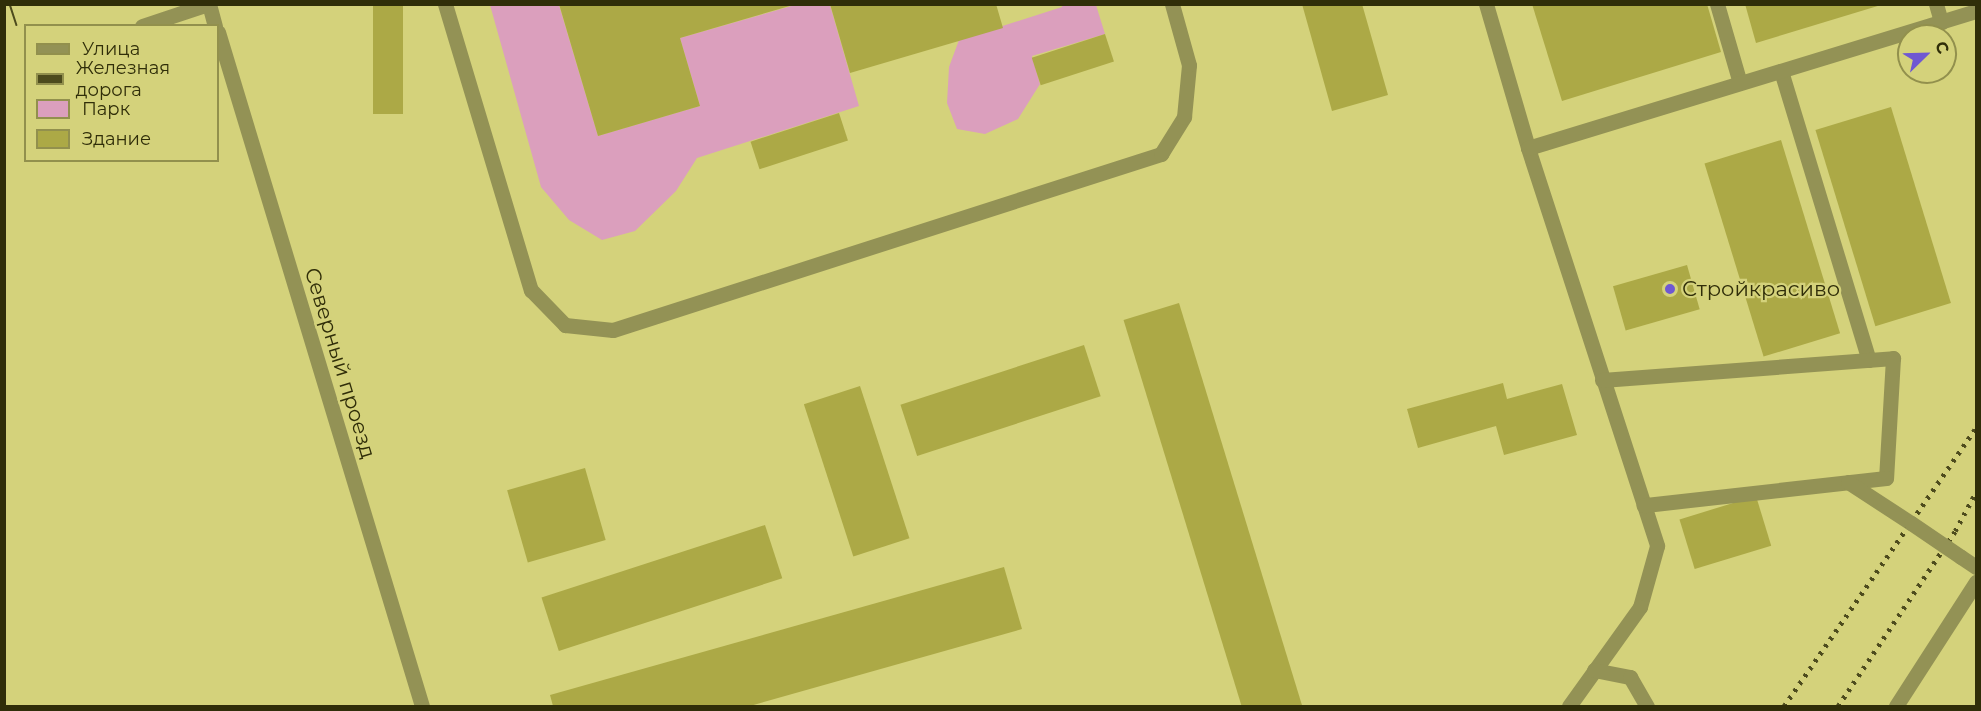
<!DOCTYPE html>
<html>
<head>
<meta charset="utf-8">
<style>
  body { margin:0 }
  #map { position:relative; width:1981px; height:711px; overflow:hidden; background:#d4d27b; font-family:Montserrat,sans-serif }
  div>[style] { position:absolute }
  [style*='--x'] { left:calc(var(--x)*1px); top:calc(var(--y)*1px); width:calc(var(--w)*1px); rotate:calc(var(--a)*1deg) }
  .green>* { inset:0; background:#db9fbd }
  .building>* { inset:0; background:#aca946; transform-origin:0 0 }
  .service>* { height:15px; margin:-7.5px; padding:0 7.5px; transform-origin:7.5px; border-radius:7.5px; background:#939255 }
  .minor>* { height:15px; margin:-7.5px; padding:0 7.5px; transform-origin:7.5px; border-radius:7.5px; background:#939255 }
  .tram>* { height:1.5px; margin:-0.75px; padding:0 0.75px; transform-origin:0.75px; border-radius:0.75px; background:#4d4b1d }
  .rail>* { height:4.5px; margin-top:-2.25px; transform-origin:0; background:repeating-linear-gradient(90deg,#4d4b1d 0 3px,transparent 0 9px) }
  .service-bridge>* { height:15px; margin:-7.5px; padding:0 7.5px; transform-origin:7.5px; border-radius:7.5px; background:#939255 }
  .dots>* { width:16px; height:16px; translate:-50% -50%; box-sizing:border-box; border:3px solid #d4d27b; border-radius:50% }
  span { translate:-50% -50%; white-space:nowrap; text-align:center; line-height:1.15; -webkit-text-stroke:4.5px #d4d27b; paint-order:stroke }
  .poi-label { font-size:21px; color:#302e09 }
  .left { translate:0 -50%; text-align:left }
  .street-label { font-size:21px; color:#302e09 }
  .frame { position:absolute; inset:0; border:6px solid #302e09; pointer-events:none }
  .legend { position:absolute; left:24px; top:24px; width:195px; height:138px; box-sizing:border-box; background:#d4d27b; border:2px solid #92904d; margin:0; padding:8px 10px; list-style:none; font-size:18px; color:#302e09 }
  .legend li { display:flex; align-items:center; gap:12px; height:30px }
  .legend b { width:30px; border:2px solid #92904d }
  .north { position:absolute; left:1897px; top:24px; width:60px; height:60px; box-sizing:border-box; background:#d4d27b; border:2px solid #92904d; border-radius:50%; rotate:67deg; font-size:16px; font-weight:700; line-height:24px; text-align:center; color:#302e09 }
  .north::after { content:''; display:block; margin:auto; width:21px; height:27px; background:#6f58d2; clip-path:polygon(50% 0,100% 100%,50% 72%,0 100%) }
</style>
</head>
<body>
<div id="map">
  <div class="green">
    <div style="clip-path:polygon(490px 5px,559px 5px,598px 136px,700px 106px,680px 38px,795px 5px,830px 5px,859px 106px,697px 158px,676px 191px,635px 231px,602px 240px,569px 220px,541px 187px)"></div>
    <div style="clip-path:polygon(1062px 5px,1096px 5px,1105px 34px,1032px 56px,1040px 84px,1018px 119px,985px 134px,957px 129px,947px 103px,949px 67px,959px 40px,1062px 7px)"></div>
  </div>
  <div class="building">
    <div style="left:373px;top:4px;width:30px;height:110px"></div>
    <div style="clip-path:polygon(559px 4px,793px 4px,793px 5px,680px 38px,700px 106px,598px 136px)"></div>
    <div style="clip-path:polygon(830px 4px,996px 4px,1003px 28px,850px 73px)"></div>
    <div style="clip-path:polygon(1302px 4px,1362px 4px,1388px 95px,1332px 111px)"></div>
    <div style="clip-path:polygon(1532px 4px,1707px 4px,1721px 52px,1562px 101px)"></div>
    <div style="clip-path:polygon(1745px 4px,1881px 4px,1881px 5px,1756px 43px)"></div>
    <div style="left:1105px;top:34px;width:29px;height:77px;rotate:72deg"></div>
    <div style="left:1891px;top:107px;width:205px;height:79px;rotate:73deg"></div>
    <div style="left:839px;top:113px;width:29px;height:93px;rotate:72deg"></div>
    <div style="left:1781px;top:140px;width:202px;height:80px;rotate:73deg"></div>
    <div style="left:1687px;top:265px;width:46px;height:77px;rotate:74deg"></div>
    <div style="left:1179px;top:303px;width:421px;height:58px;rotate:73deg"></div>
    <div style="left:1084px;top:345px;width:54px;height:193px;rotate:72deg"></div>
    <div style="clip-path:polygon(1503px 383px,1507px 399px,1562px 384px,1577px 435px,1504px 455px,1496px 426px,1418px 448px,1407px 409px)"></div>
    <div style="left:860px;top:386px;width:160px;height:59px;rotate:72deg"></div>
    <div style="left:585px;top:468px;width:75px;height:81px;rotate:74deg"></div>
    <div style="left:1756px;top:496px;width:52px;height:80px;rotate:73deg"></div>
    <div style="left:765px;top:525px;width:56px;height:235px;rotate:72deg"></div>
    <div style="clip-path:polygon(1004px 567px,1022px 629px,750px 706px,553px 706px,550px 695px)"></div>
  </div>
  <div class="service">
    <div style="--x:445;--y:4;--w:299;--a:73.3"></div>
    <div style="--x:531;--y:290;--w:49;--a:45.8"></div>
    <div style="--x:565;--y:325;--w:48;--a:5.9"></div>
    <div style="--x:613;--y:330;--w:576;--a:-17.81"></div>
    <div style="--x:1161;--y:154;--w:44;--a:-58.1"></div>
    <div style="--x:1184;--y:117;--w:52;--a:-84.5"></div>
    <div style="--x:1189;--y:65;--w:63;--a:-105.6"></div>
    <div style="--x:1486;--y:4;--w:150;--a:73.7"></div>
    <div style="--x:1528;--y:148;--w:418;--a:72"></div>
    <div style="--x:1657;--y:546;--w:63;--a:105.6"></div>
    <div style="--x:1640;--y:607;--w:122;--a:125.6"></div>
    <div style="--x:1717;--y:4;--w:82;--a:73.8"></div>
    <div style="--x:1936;--y:4;--w:19;--a:74"></div>
    <div style="--x:142;--y:26;--w:70;--a:-18.4"></div>
    <div style="--x:1781;--y:71;--w:302;--a:73.1"></div>
    <div style="--x:1528;--y:148;--w:468;--a:-17"></div>
    <div style="--x:1602;--y:380;--w:292;--a:-4.3"></div>
    <div style="--x:1893;--y:358;--w:120;--a:93.3"></div>
    <div style="--x:1886;--y:478;--w:244;--a:173.6"></div>
    <div style="--x:1848;--y:482;--w:75;--a:33.1"></div>
    <div style="--x:1961;--y:557;--w:18;--a:34"></div>
    <div style="--x:1594;--y:670;--w:37;--a:11"></div>
    <div style="--x:1630;--y:677;--w:34;--a:60"></div>
    <div style="--x:1896;--y:706;--w:148;--a:-57.2"></div>
  </div>
  <div class="minor">
    <div style="--x:209;--y:4;--w:23;--a:75"></div>
    <div style="--x:218;--y:32;--w:704;--a:73.16"></div>
  </div>
  <div class="tram">
    <div style="--x:10;--y:4;--w:22;--a:72"></div>
  </div>
  <div class="rail">
    <div style="--x:1784;--y:706;--w:338;--a:-55.4"></div>
    <div style="--x:1838;--y:706;--w:211;--a:-56.2"></div>
    <div style="--x:1955;--y:531;--w:44;--a:-61.7"></div>
  </div>
  <div class="service-bridge">
    <div style="--x:1911;--y:523;--w:60;--a:34.2"></div>
  </div>
  <div class="dots">
    <div style="left:1670px;top:289px;background:#6f58d2"></div>
  </div>
  <div class="poi-label">
    <span class="left" style="left:1682px;top:289px">Стройкрасиво</span>
  </div>
  <div class="street-label">
    <span style="left:340px;top:363px;rotate:73deg">Северный проезд</span>
  </div>
  <div class="frame"></div>
  <ul class="legend">
  <li><b style="height:8px;background:#939255"></b>Улица</li>
  <li><b style="height:8px;background:#4d4b1d"></b>Железная дорога</li>
  <li><b style="height:16px;background:#db9fbd"></b>Парк</li>
  <li><b style="height:16px;background:#aca946"></b>Здание</li>
  </ul>
  <div class="north">С</div>
</div>
</body>
</html>
